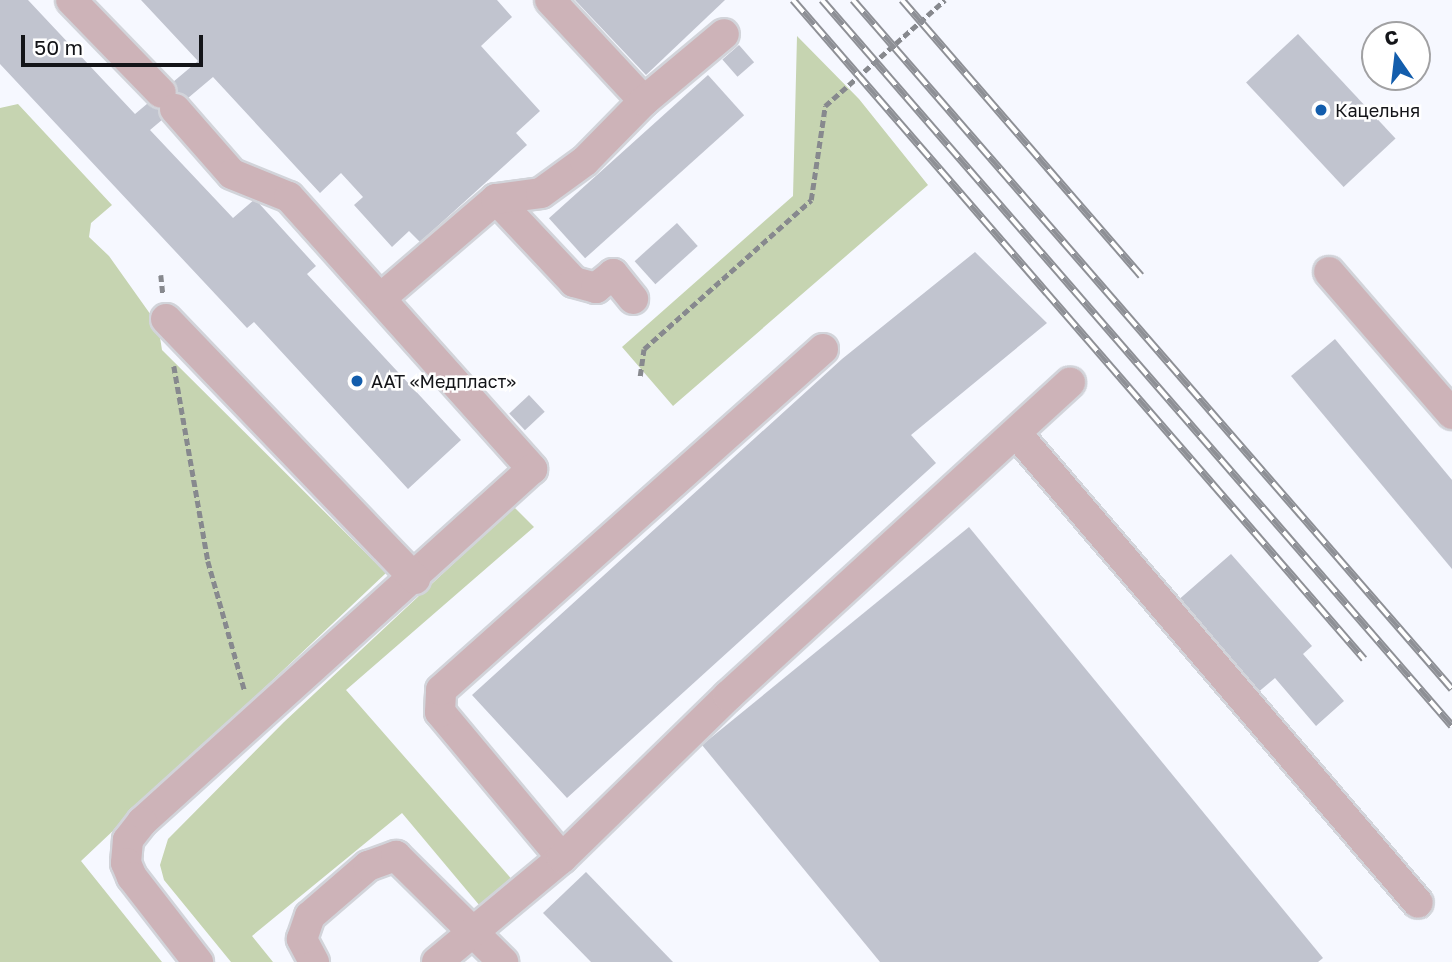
<!DOCTYPE html>
<html>
<head>
<meta charset="utf-8">
<style>
  body { margin:0 }
  #map { position:relative; width:1452px; height:962px; overflow:hidden; background:#f6f8ff; font-family:"Golos Text",sans-serif }
  div>[style] { position:absolute }
  [style*='--x'] { left:calc(var(--x)*1px); top:calc(var(--y)*1px); width:calc(var(--w)*1px); rotate:calc(var(--a)*1deg) }
  .green>* { inset:0; background:#c6d4b1 }
  .building>* { inset:0; background:#c1c4cf; transform-origin:0 0 }
  .path>* { height:4.5px; margin-top:-2.25px; transform-origin:0; background:repeating-linear-gradient(90deg,#87898e 0 7px,transparent 0 10.5px) }
  .roads { filter:drop-shadow(2px 0 #d2d4da) drop-shadow(-2px 0 #d2d4da) drop-shadow(0 2px #d2d4da) drop-shadow(0 -2px #d2d4da) }
  .minor>* { height:30px; margin:-15px; padding:0 15px; transform-origin:15px; border-radius:15px; background:#cdb3b8 }
  .rail>* { height:8px; margin-top:-4px; transform-origin:0; background:repeating-linear-gradient(90deg,#fff 0 16px,#8e9096 0 32px); box-sizing:border-box; border-block:2px solid #8e9096 }
  .dots>* { width:19px; height:19px; translate:-50% -50%; box-sizing:border-box; border:4px solid #fff; border-radius:50% }
  span { translate:-50% -50%; white-space:nowrap; text-align:center; line-height:1.15; -webkit-text-stroke:5px #fff; paint-order:stroke }
  .poi-label { font-size:18px; color:#141519 }
  .left { translate:0 -50%; text-align:left }
  .north { position:absolute; left:1361px; top:21px; width:70px; height:70px; box-sizing:border-box; background:#fff; border:2px solid #a1a1a3; border-radius:50%; rotate:346deg; font-size:19px; font-weight:700; line-height:28px; text-align:center; color:#141519 }
  .north::after { content:''; display:block; margin:auto; width:24px; height:32px; background:#135dac; clip-path:polygon(50% 0,100% 100%,50% 72%,0 100%) }
  .scale { position:absolute; left:21px; top:35px; width:182px; height:32px; box-sizing:border-box; border:4px solid #141519; border-top:0; padding-left:9px; font-size:21px; line-height:24px; white-space:nowrap; color:#141519; -webkit-text-stroke:5px #fff; paint-order:stroke }
</style>
</head>
<body>
<div id="map">
  <div class="green">
    <div style="clip-path:polygon(797px 36px,859px 99px,928px 185px,673px 406px,622px 347px,793px 196px)"></div>
    <div style="clip-path:polygon(18px 104px,112px 205px,91px 223px,89px 237px,109px 256px,158px 325px,162px 350px,386px 573px,81px 861px,162px 962px,0 962px,0 108px)"></div>
    <div style="clip-path:polygon(514px 507px,534px 527px,346px 690px,522px 891px,485px 912px,402px 813px,252px 936px,273px 962px,231px 962px,164px 880px,160px 865px,168px 839px,284px 722px)"></div>
  </div>
  <div class="building">
    <div style="clip-path:polygon(0 0,28px 0,135px 114px,198px 61px,141px 0,497px 0,512px 17px,481px 46px,540px 111px,516px 133px,527px 145px,420px 242px,409px 231px,392px 247px,354px 205px,363px 197px,341px 173px,320px 193px,213px 77px,150px 130px,233px 218px,255px 199px,316px 266px,307px 274px,461px 440px,408px 489px,254px 322px,247px 328px,0 64px)"></div>
    <div style="clip-path:polygon(575px 0,725px 0,646px 75px)"></div>
    <div style="left:1298px;top:34px;width:143px;height:71px;rotate:47deg"></div>
    <div style="left:739px;top:45px;width:23px;height:22px;rotate:49deg"></div>
    <div style="left:708px;top:75px;width:54px;height:214px;rotate:48deg"></div>
    <div style="left:677px;top:223px;width:31px;height:57px;rotate:48deg"></div>
    <div style="clip-path:polygon(975px 252px,1047px 323px,911px 435px,936px 463px,567px 798px,472px 695px,842px 359px)"></div>
    <div style="clip-path:polygon(1335px 339px,1452px 480px,1452px 569px,1291px 376px)"></div>
    <div style="left:529px;top:395px;width:23px;height:27px;rotate:47deg"></div>
    <div style="clip-path:polygon(969px 527px,1323px 958px,1318px 962px,880px 962px,702px 745px)"></div>
    <div style="clip-path:polygon(1231px 554px,1312px 646px,1303px 654px,1344px 701px,1316px 726px,1275px 678px,1256px 694px,1176px 602px)"></div>
    <div style="clip-path:polygon(586px 872px,673px 962px,591px 962px,543px 913px)"></div>
  </div>
  <div class="path">
    <div style="--x:161;--y:275;--w:20;--a:84"></div>
    <div style="--x:174;--y:366;--w:198;--a:80.1"></div>
    <div style="--x:208;--y:561;--w:136;--a:74.2"></div>
    <div style="--x:640;--y:376;--w:27;--a:-82"></div>
    <div style="--x:644;--y:349;--w:224;--a:-41.7"></div>
    <div style="--x:811;--y:200;--w:95;--a:-81.5"></div>
    <div style="--x:825;--y:106;--w:160;--a:-41.5"></div>
  </div>
  <div class="roads">
    <div class="minor">
      <div style="--x:71;--y:0;--w:129;--a:45.9"></div>
      <div style="--x:550;--y:0;--w:138;--a:47.1"></div>
      <div style="--x:175;--y:109;--w:86;--a:48.8"></div>
      <div style="--x:232;--y:174;--w:61;--a:22"></div>
      <div style="--x:289;--y:197;--w:365;--a:48.2"></div>
      <div style="--x:532;--y:469;--w:526;--a:137.85"></div>
      <div style="--x:142;--y:822;--w:23;--a:128"></div>
      <div style="--x:128;--y:840;--w:23;--a:95"></div>
      <div style="--x:126;--y:863;--w:15;--a:67"></div>
      <div style="--x:132;--y:877;--w:108;--a:52.2"></div>
      <div style="--x:496;--y:199;--w:114;--a:46.8"></div>
      <div style="--x:574;--y:282;--w:23;--a:15"></div>
      <div style="--x:596;--y:288;--w:22;--a:-39"></div>
      <div style="--x:613;--y:274;--w:32;--a:51"></div>
      <div style="--x:1329;--y:272;--w:188;--a:49.1"></div>
      <div style="--x:381;--y:298;--w:152;--a:-40.7"></div>
      <div style="--x:496;--y:199;--w:45;--a:-7.6"></div>
      <div style="--x:541;--y:193;--w:54;--a:-36"></div>
      <div style="--x:585;--y:161;--w:84;--a:-45.5"></div>
      <div style="--x:644;--y:101;--w:104;--a:-39.9"></div>
      <div style="--x:166;--y:319;--w:360;--a:46.2"></div>
      <div style="--x:1016;--y:433;--w:618;--a:49.46"></div>
      <div style="--x:562;--y:858;--w:190;--a:-129.9"></div>
      <div style="--x:440;--y:712;--w:22;--a:-87"></div>
      <div style="--x:441;--y:690;--w:512;--a:-41.75"></div>
      <div style="--x:314;--y:962;--w:26;--a:-118"></div>
      <div style="--x:302;--y:939;--w:24;--a:-71"></div>
      <div style="--x:310;--y:916;--w:77;--a:-40.8"></div>
      <div style="--x:368;--y:866;--w:30;--a:-20"></div>
      <div style="--x:396;--y:856;--w:151;--a:44.7"></div>
      <div style="--x:437;--y:962;--w:163;--a:-39.8"></div>
      <div style="--x:562;--y:858;--w:232;--a:-44.3"></div>
      <div style="--x:728;--y:696;--w:464;--a:-42.5"></div>
    </div>
  </div>
  <div class="rail">
    <div style="--x:793;--y:0;--w:872;--a:49.09"></div>
    <div style="--x:822;--y:0;--w:961;--a:49.05"></div>
    <div style="--x:853;--y:0;--w:913;--a:49"></div>
    <div style="--x:902;--y:0;--w:365;--a:49.1"></div>
  </div>
  <div class="dots">
    <div style="left:1321px;top:110px;background:#135dac"></div>
    <div style="left:357px;top:381px;background:#135dac"></div>
  </div>
  <div class="poi-label">
    <span class="left" style="left:1335px;top:110px">Кацельня</span>
    <span class="left" style="left:371px;top:381px">ААТ «Медпласт»</span>
  </div>
  <div class="north">С</div>
  <div class="scale">50 m</div>
</div>
</body>
</html>
